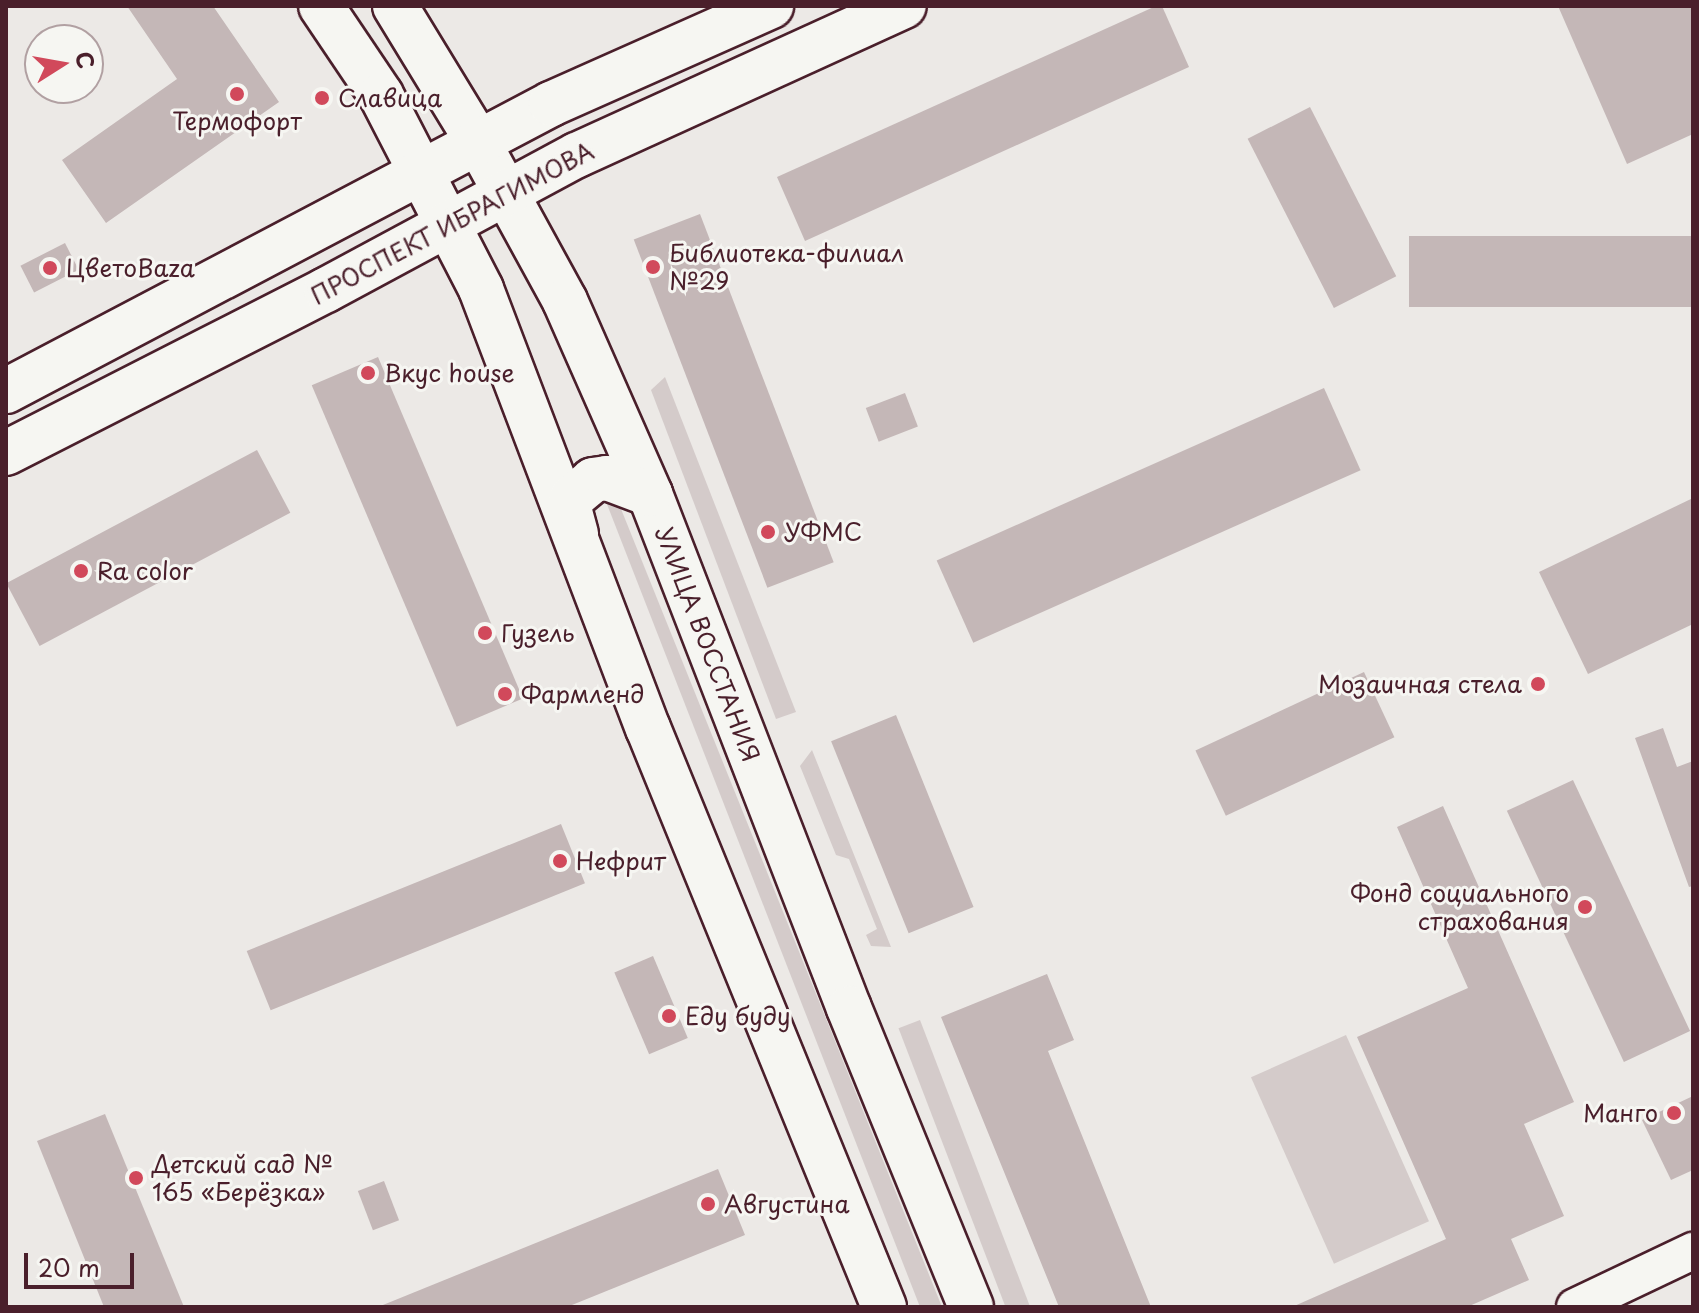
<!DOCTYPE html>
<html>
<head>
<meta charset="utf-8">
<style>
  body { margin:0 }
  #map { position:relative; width:1699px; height:1313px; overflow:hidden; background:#ece9e6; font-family:"Playpen Sans",sans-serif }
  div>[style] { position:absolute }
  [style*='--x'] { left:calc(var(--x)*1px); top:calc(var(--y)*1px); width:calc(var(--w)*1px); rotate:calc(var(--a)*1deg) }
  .green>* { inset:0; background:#d4cbca; transform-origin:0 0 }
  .building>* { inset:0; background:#c4b7b7; transform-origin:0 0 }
  .roads { filter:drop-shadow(2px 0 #4a1f2b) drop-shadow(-2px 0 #4a1f2b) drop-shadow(0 2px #4a1f2b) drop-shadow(0 -2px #4a1f2b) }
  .minor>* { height:36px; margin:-18px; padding:0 18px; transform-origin:18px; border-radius:18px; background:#f6f6f2 }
  .major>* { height:44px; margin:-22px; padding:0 22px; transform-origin:22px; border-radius:22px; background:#f6f6f2 }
  .dots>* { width:22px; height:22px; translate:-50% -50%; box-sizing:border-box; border:4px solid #f6f6f2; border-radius:50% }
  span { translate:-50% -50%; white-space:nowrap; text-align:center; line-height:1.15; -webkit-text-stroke:6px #f6f6f2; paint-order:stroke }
  .poi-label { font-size:24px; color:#4a1f2b }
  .left { translate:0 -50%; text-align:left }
  .right { translate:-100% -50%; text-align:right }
  .street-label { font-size:24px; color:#4a1f2b }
  .frame { position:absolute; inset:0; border:8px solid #4a1f2b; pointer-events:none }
  .north { position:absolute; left:24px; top:24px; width:80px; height:80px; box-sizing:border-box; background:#f6f6f2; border:2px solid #b1a0a2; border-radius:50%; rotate:79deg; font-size:22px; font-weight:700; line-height:32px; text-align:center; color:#4a1f2b }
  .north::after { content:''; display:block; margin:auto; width:28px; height:36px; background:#d1495b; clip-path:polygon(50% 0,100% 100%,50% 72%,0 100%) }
  .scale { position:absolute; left:24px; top:1253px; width:110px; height:36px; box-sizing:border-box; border:4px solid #4a1f2b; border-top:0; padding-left:10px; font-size:24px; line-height:28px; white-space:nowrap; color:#4a1f2b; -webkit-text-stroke:6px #f6f6f2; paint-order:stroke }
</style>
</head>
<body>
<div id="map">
  <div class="green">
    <div style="clip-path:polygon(665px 377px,796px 712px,776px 719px,651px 390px)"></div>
    <div style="clip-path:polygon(613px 489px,942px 1307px,920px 1307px,603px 494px)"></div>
    <div style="clip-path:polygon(812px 750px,891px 947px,871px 946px,866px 935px,877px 929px,849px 859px,836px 855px,800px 766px)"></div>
    <div style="left:920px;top:1020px;width:308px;height:23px;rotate:69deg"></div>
    <div style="left:1346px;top:1035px;width:204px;height:104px;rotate:66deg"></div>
  </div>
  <div class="building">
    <div style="clip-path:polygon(127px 6px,213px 6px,279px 102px,106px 223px,62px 160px,177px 79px)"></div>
    <div style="clip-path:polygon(1156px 6px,1162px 6px,1189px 67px,805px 241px,777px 177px)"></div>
    <div style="clip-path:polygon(1558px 6px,1693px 6px,1693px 134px,1627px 164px)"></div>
    <div style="left:1310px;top:107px;width:190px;height:70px;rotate:63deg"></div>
    <div style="left:700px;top:214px;width:373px;height:71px;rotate:69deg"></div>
    <div style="left:1693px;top:236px;width:71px;height:284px;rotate:90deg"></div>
    <div style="left:65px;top:243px;width:30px;height:50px;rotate:63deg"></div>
    <div style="left:378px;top:357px;width:371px;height:72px;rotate:67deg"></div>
    <div style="left:1324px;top:388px;width:90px;height:424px;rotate:66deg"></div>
    <div style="left:905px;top:393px;width:36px;height:42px;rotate:69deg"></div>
    <div style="left:257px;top:450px;width:71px;height:284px;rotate:62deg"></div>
    <div style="clip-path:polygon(1693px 498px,1693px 624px,1588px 674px,1539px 572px)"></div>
    <div style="left:1364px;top:672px;width:72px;height:186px;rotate:65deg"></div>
    <div style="left:896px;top:715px;width:207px;height:70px;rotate:68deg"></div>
    <div style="clip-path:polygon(1663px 728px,1677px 767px,1693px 761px,1693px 886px,1689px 887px,1635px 738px)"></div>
    <div style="left:1573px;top:780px;width:277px;height:73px;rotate:65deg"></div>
    <div style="clip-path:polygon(1443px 806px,1574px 1102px,1524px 1124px,1564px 1216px,1511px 1239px,1529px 1280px,1467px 1307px,1292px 1307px,1446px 1239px,1357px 1037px,1468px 988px,1397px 827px)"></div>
    <div style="left:561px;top:824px;width:64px;height:339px;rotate:68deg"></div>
    <div style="left:653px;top:956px;width:89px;height:42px;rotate:67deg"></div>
    <div style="clip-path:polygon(1047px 974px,1074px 1040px,1048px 1051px,1151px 1307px,1059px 1307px,941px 1017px)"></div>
    <div style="clip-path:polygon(1693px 1096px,1693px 1170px,1671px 1180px,1642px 1120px)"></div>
    <div style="clip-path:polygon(105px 1114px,184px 1307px,104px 1307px,37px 1141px)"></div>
    <div style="clip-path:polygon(718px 1169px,745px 1235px,567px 1307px,378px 1307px)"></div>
    <div style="left:384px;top:1181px;width:42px;height:28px;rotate:69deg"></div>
  </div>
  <div class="roads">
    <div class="minor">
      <div style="--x:1575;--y:1307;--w:131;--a:-25.4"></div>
    </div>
    <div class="major">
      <div style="--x:321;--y:6;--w:107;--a:56"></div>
      <div style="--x:381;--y:95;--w:218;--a:62.7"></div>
      <div style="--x:481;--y:289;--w:470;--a:69.2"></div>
      <div style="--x:648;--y:728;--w:625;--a:67.82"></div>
      <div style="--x:395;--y:6;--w:159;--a:58.6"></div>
      <div style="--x:478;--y:142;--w:181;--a:61.3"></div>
      <div style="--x:565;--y:301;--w:211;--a:66.2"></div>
      <div style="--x:650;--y:494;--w:551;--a:68.84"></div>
      <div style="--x:849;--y:1008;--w:323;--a:67.8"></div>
      <div style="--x:6;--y:391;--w:616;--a:-27.77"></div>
      <div style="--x:551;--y:104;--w:241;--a:-24"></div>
      <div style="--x:6;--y:453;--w:359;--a:-27"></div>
      <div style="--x:326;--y:290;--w:285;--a:-28.3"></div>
      <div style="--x:577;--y:155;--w:359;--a:-24.5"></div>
      <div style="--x:576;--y:534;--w:27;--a:-105"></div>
      <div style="--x:569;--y:508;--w:12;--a:-70"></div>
      <div style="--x:573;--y:497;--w:26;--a:-40"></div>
      <div style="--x:593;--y:480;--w:14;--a:-8"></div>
      <div style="--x:607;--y:478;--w:46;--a:20.4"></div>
    </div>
  </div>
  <div class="dots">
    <div style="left:237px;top:94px;background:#d1495b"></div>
    <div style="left:322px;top:98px;background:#d1495b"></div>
    <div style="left:653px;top:267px;background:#d1495b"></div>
    <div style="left:50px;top:268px;background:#d1495b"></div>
    <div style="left:368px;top:373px;background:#d1495b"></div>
    <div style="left:768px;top:532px;background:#d1495b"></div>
    <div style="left:81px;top:571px;background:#d1495b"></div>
    <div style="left:485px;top:633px;background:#d1495b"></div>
    <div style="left:1538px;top:684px;background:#d1495b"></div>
    <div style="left:505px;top:694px;background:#d1495b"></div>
    <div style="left:560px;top:861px;background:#d1495b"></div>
    <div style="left:1585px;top:907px;background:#d1495b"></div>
    <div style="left:669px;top:1016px;background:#d1495b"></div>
    <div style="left:1674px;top:1113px;background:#d1495b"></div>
    <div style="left:136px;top:1178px;background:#d1495b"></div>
    <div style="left:708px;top:1204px;background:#d1495b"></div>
  </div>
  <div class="poi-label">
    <span class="left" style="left:338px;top:98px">Славица</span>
    <span style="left:237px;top:121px">Термофорт</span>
    <span class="left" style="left:669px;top:267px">Библиотека-филиал<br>№29</span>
    <span class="left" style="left:66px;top:268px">ЦветоBaza</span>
    <span class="left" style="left:384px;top:373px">Вкус house</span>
    <span class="left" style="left:784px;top:532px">УФМС</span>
    <span class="left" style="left:97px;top:571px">Ra color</span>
    <span class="left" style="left:501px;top:633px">Гузель</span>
    <span class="right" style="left:1522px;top:684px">Мозаичная стела</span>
    <span class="left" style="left:521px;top:694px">Фармленд</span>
    <span class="left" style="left:576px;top:861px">Нефрит</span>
    <span class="right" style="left:1569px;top:907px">Фонд социального<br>страхования</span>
    <span class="left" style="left:685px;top:1016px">Еду буду</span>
    <span class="right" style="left:1658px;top:1113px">Манго</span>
    <span class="left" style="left:152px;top:1178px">Детский сад №<br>165 «Берёзка»</span>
    <span class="left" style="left:724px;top:1204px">Августина</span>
  </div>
  <div class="street-label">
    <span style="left:452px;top:223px;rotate:-28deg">ПРОСПЕКТ ИБРАГИМОВА</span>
    <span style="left:708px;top:644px;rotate:69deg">УЛИЦА ВОССТАНИЯ</span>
  </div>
  <div class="frame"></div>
  <div class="north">С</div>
  <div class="scale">20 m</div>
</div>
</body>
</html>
